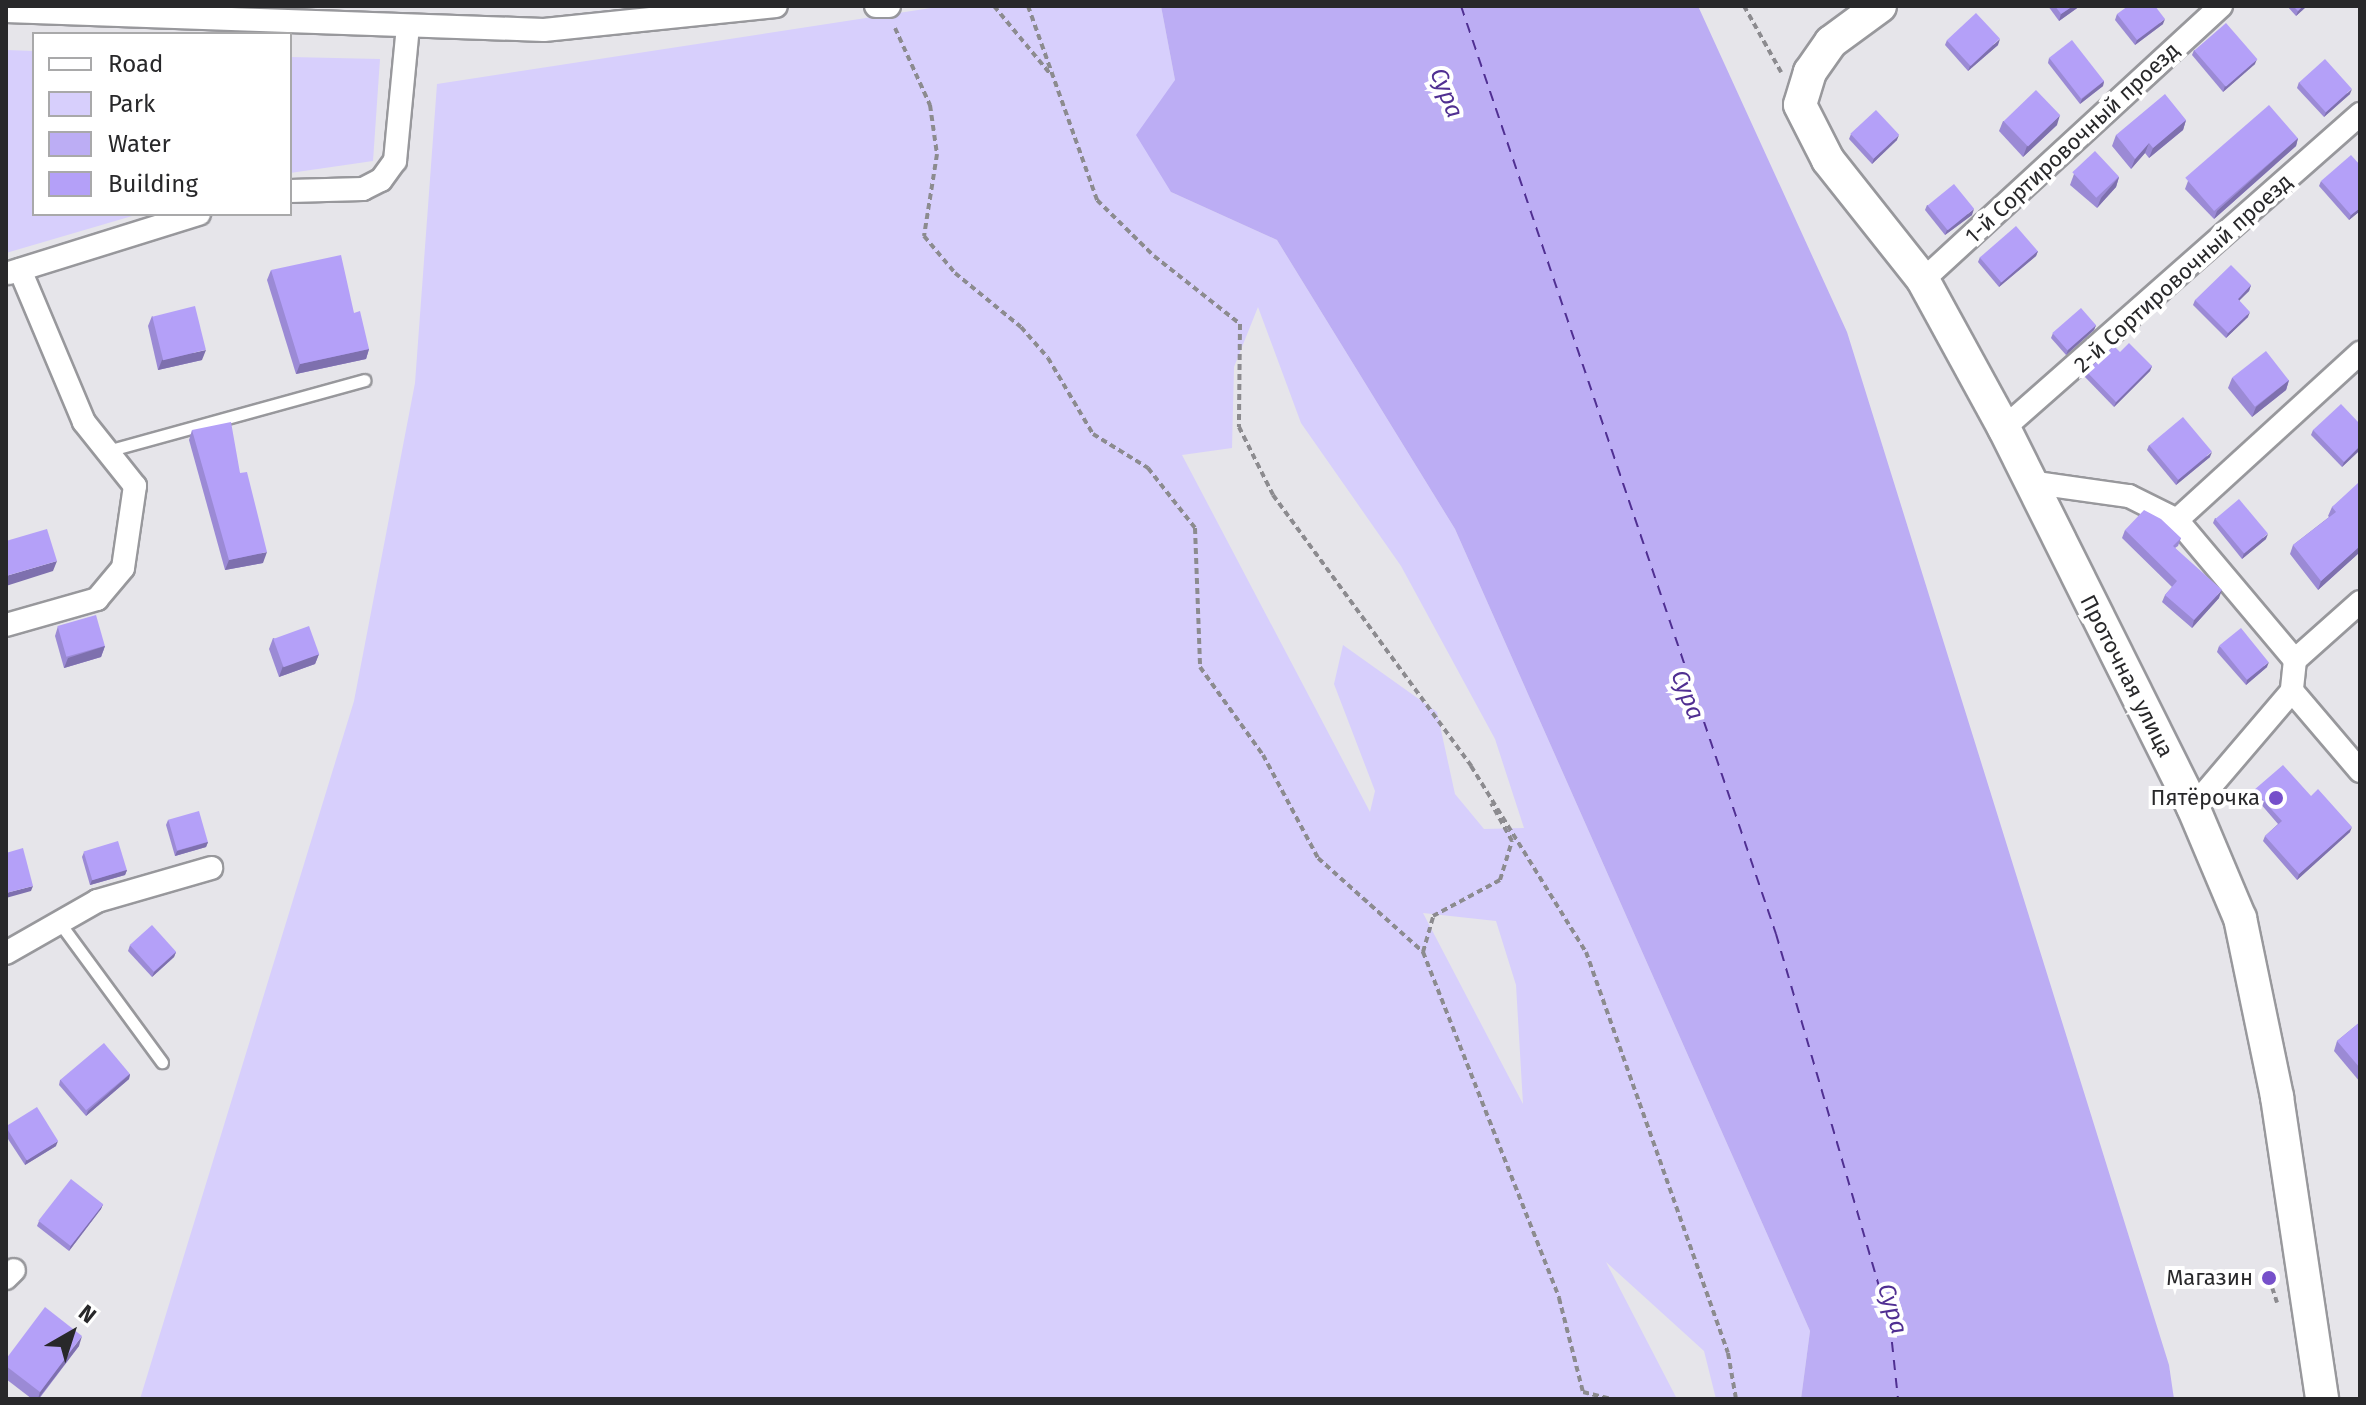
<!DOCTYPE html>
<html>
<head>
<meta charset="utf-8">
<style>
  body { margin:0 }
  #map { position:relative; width:2366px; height:1405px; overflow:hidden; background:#e6e5ea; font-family:"Fira Sans",sans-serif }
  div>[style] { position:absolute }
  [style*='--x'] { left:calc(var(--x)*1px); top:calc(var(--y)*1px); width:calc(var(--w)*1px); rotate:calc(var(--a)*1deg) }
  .green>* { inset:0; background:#d7cffc }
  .water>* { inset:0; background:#bcadf4 }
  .ferry>* { height:2px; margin-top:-1px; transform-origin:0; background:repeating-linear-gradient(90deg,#502f92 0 10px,transparent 0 18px) }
  .path>* { height:4px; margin-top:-2px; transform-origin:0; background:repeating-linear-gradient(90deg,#8c8b8f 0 6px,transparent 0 10px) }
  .roads { filter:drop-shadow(2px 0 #98989c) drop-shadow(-2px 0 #98989c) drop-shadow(0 2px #98989c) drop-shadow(0 -2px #98989c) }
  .lane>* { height:11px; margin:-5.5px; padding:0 5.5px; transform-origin:5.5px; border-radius:5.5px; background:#fff }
  .street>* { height:22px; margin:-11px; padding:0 11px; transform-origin:11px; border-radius:11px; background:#fff }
  .secondary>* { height:32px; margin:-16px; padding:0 16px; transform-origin:16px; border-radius:16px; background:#fff }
  .wall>* { inset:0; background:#9b8ad5 }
  .shaded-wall>* { inset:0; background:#7e70ae }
  .building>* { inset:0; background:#b4a0f8; transform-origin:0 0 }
  .dots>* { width:22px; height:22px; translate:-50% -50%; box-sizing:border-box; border:4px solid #fff; border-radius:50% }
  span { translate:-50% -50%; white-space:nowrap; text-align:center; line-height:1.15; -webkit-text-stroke:8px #fff; paint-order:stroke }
  .street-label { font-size:22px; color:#28282a }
  .poi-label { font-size:22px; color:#28282a }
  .right { translate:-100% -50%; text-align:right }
  .water-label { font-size:24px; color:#502f92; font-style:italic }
  .frame { position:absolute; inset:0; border:8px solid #28282a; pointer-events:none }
  .legend { position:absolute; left:32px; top:32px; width:260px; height:184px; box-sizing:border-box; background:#fff; border:2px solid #a9a9aa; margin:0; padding:10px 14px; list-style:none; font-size:24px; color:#28282a }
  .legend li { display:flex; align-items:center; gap:16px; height:40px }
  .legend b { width:40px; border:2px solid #a9a9aa }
  .north { position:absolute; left:32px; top:1293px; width:80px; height:80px; -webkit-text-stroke:6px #fff; paint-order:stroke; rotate:39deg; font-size:22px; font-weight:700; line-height:32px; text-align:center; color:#28282a }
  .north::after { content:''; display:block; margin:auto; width:28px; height:36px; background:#28282a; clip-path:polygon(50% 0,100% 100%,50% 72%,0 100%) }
</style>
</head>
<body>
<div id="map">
  <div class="green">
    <div style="clip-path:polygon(evenodd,944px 6px,1161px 6px,1175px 80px,1171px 192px,1277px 240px,1455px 529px,1810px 1331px,1801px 1399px,1716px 1399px,1704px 1351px,1606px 1262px,1677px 1399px,140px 1399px,354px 701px,415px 383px,437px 84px,944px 6px,1258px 307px,1301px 423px,1401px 566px,1495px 739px,1524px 828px,1484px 829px,1455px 794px,1437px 712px,1343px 645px,1334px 684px,1375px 791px,1370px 812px,1182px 455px,1232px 448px,1234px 367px,1258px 307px,944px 6px,1423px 913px,1496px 921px,1516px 985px,1523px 1104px,1423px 913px)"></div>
    <div style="clip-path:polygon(6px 50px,34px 51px,34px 214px,139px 214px,6px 253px)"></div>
    <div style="clip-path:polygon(290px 57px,380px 59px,373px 161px,290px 173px)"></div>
  </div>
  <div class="water">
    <div style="clip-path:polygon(1161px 6px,1698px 6px,1847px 332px,2169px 1365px,2174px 1399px,1801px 1399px,1810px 1331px,1455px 529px,1277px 240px,1171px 192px,1136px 135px,1175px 80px)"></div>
  </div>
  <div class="ferry">
    <div style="--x:1461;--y:6;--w:980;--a:71.25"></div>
    <div style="--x:1776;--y:934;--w:406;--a:73.7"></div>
    <div style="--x:1890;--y:1324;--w:75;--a:83.9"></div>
  </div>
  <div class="path">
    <div style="--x:994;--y:6;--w:89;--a:50.4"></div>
    <div style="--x:1028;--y:6;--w:206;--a:70.4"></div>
    <div style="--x:1097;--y:200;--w:80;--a:44.5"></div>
    <div style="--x:1154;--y:256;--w:110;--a:38.3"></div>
    <div style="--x:1240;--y:324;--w:103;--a:90.6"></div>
    <div style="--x:1239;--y:427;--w:76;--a:63.4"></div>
    <div style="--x:1273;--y:495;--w:336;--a:53.8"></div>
    <div style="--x:1471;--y:766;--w:219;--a:58.3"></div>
    <div style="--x:1586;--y:952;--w:425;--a:70.5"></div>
    <div style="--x:1728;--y:1353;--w:47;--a:80.1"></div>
    <div style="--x:1744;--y:6;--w:76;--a:60.7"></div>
    <div style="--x:895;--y:28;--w:85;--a:65.6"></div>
    <div style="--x:930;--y:105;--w:49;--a:81.9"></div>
    <div style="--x:937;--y:154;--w:83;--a:99"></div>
    <div style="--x:924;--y:236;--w:48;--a:50"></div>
    <div style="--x:955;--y:273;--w:85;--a:39.3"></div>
    <div style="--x:1021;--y:327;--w:41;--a:48.9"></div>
    <div style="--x:1048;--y:358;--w:88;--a:59.4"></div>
    <div style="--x:1093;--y:434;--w:65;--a:31.7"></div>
    <div style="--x:1148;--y:468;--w:76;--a:51.9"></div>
    <div style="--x:1195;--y:528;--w:139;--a:87.9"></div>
    <div style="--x:1200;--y:667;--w:108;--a:54.4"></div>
    <div style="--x:1263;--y:755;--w:117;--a:61.9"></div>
    <div style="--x:1318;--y:858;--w:141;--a:41.8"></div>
    <div style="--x:1423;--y:952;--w:372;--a:68.5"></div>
    <div style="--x:1559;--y:1298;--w:97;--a:75.7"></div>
    <div style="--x:1583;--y:1392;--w:29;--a:14"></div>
    <div style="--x:1423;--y:952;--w:37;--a:-74"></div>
    <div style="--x:1433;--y:916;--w:76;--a:-28.2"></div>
    <div style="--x:1500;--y:880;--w:41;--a:-72.9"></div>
    <div style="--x:1512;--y:841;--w:43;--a:-118.9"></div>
    <div style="--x:2269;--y:1278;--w:26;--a:72"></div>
  </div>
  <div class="roads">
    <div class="lane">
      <div style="--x:107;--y:451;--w:267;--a:-15.4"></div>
      <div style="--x:59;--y:922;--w:174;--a:53.7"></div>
    </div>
    <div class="street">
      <div style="--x:876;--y:6;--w:13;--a:0"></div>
      <div style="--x:6;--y:11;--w:538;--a:2.02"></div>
      <div style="--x:544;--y:30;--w:233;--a:-5.9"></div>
      <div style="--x:290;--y:191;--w:73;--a:-1.6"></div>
      <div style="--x:363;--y:189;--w:20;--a:-27"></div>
      <div style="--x:381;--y:180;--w:24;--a:-54"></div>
      <div style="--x:395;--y:161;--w:135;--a:-84.5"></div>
      <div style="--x:9;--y:273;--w:199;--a:-17.3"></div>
      <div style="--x:1923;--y:280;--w:405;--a:-42.6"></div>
      <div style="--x:2004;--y:428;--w:475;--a:-41.4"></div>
      <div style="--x:2029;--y:482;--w:101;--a:8"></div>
      <div style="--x:2129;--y:496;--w:54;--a:26.6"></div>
      <div style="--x:2177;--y:520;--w:183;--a:49.9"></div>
      <div style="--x:2295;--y:660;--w:31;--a:96"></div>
      <div style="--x:2292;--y:691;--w:153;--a:130.5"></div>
      <div style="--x:2177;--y:520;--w:248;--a:-42.4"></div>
      <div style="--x:6;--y:625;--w:95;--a:-15.9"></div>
      <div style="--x:97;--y:599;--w:40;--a:-50"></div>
      <div style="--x:123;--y:568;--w:83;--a:-81.7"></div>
      <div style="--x:135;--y:486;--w:82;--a:-128.6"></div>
      <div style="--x:84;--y:422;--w:165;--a:-112.8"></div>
      <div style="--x:2295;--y:660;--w:87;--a:-41.7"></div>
      <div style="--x:2292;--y:691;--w:105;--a:49.6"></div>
      <div style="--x:6;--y:953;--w:105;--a:-29.7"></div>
      <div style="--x:97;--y:901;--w:119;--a:-16.1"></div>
      <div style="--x:6;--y:1278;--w:11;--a:-45"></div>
    </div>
    <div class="secondary">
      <div style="--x:1880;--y:6;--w:61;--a:143.7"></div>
      <div style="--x:1831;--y:42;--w:37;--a:125"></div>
      <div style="--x:1810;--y:72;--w:34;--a:107"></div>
      <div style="--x:1800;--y:105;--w:62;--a:63"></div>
      <div style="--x:1828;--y:160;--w:153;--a:51.6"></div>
      <div style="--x:1923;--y:280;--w:169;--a:61.3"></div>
      <div style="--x:2004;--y:428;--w:424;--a:63.5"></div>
      <div style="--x:2193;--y:807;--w:121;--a:67.1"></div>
      <div style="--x:2240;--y:918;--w:183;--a:78.3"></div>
      <div style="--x:2277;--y:1097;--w:305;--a:81.5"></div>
    </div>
  </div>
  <div class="wall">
    <div style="clip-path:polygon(2048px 6px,2080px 6px,2059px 21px)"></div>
    <div style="clip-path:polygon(2287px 6px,2307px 6px,2296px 16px)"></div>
    <div style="clip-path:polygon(2117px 14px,2163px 24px,2135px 45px,2115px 20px)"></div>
    <div style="clip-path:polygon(1947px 40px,1998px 45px,1968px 71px,1945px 45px)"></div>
    <div style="clip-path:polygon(2194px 50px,2255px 64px,2223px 92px,2192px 55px)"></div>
    <div style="clip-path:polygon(2049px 58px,2104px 81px,2103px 86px,2080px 104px,2048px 63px)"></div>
    <div style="clip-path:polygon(2299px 82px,2350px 94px,2324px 117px,2297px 88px)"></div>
    <div style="clip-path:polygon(2186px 120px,2183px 130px,2149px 158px,2145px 153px,2131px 169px,2112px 146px,2116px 135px)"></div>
    <div style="clip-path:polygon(2003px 121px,2057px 125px,2023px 157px,1999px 131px)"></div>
    <div style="clip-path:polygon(1851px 134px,1897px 140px,1872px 164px,1849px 139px)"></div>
    <div style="clip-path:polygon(2298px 138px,2296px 146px,2214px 219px,2185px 189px,2188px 181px)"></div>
    <div style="clip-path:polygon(2074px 174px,2119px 177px,2116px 187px,2097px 208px,2070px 185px)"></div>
    <div style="clip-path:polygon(2321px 181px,2360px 211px,2349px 220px,2319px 186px)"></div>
    <div style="clip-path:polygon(1927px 205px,1972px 215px,1945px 235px,1925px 210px)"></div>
    <div style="clip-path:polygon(2038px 251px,2036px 256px,1999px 287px,1978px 262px,1980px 257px)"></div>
    <div style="clip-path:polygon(271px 270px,369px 349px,366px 359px,296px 374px,267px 280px)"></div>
    <div style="clip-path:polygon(2251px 285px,2249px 291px,2239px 300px,2248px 317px,2226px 338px,2193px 305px,2195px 300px)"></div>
    <div style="clip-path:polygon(152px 316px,202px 360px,158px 370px,148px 326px)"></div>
    <div style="clip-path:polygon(2096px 325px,2094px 330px,2066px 355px,2051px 338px,2053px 333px)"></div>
    <div style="clip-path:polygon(2120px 352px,2152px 366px,2150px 371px,2114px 407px,2084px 376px,2086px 371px)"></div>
    <div style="clip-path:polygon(2232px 378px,2289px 380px,2286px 390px,2252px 417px,2228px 388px)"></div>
    <div style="clip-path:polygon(2360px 424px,2360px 450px,2342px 467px,2311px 435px,2313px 430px)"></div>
    <div style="clip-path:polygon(192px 430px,240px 473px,263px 563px,225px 570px,189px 440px)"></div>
    <div style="clip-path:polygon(2149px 445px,2210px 457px,2176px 485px,2147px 450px)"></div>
    <div style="clip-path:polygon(2360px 486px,2360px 552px,2318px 590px,2290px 554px,2293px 545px,2329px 517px,2328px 516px,2332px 507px)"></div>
    <div style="clip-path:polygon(2215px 518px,2266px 539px,2242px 559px,2213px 523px)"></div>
    <div style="clip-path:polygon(2125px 530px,2181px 538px,2178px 546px,2175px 548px,2219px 598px,2192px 628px,2162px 602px,2165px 595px,2172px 587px,2122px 538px)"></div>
    <div style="clip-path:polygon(58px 626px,105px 646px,101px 657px,64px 668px,55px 636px)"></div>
    <div style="clip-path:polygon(273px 638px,319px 654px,315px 664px,279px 677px,269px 649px)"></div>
    <div style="clip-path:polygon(2219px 646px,2267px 667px,2246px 685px,2217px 652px)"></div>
    <div style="clip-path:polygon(2254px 790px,2311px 796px,2350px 832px,2297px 880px,2263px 841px,2265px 836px,2278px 824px,2253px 795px)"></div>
    <div style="clip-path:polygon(168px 820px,208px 842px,206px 847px,175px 856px,166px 825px)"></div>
    <div style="clip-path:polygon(84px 852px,127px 870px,125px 875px,90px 885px,82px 857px)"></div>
    <div style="clip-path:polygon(130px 945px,176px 952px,174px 957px,152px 977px,128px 951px)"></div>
    <div style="clip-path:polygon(2360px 1022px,2360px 1082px,2334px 1051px,2337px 1041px)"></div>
    <div style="clip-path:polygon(130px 1074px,129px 1079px,86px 1116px,59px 1085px,60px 1080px)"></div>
    <div style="clip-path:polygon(6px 1127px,56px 1146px,25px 1165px,6px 1136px)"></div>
    <div style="clip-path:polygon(103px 1204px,101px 1209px,69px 1251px,37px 1226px,39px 1221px)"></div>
    <div style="clip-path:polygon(79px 1346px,39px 1399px,32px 1399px,6px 1379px,6px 1359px)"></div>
  </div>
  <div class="shaded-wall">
    <div style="clip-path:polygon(2073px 6px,2080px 6px,2059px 21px,2061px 14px)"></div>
    <div style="clip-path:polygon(2303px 6px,2307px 6px,2296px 16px,2298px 11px)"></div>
    <div style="clip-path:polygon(2165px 19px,2163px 24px,2135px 45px,2137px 40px)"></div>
    <div style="clip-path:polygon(2000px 39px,1998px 45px,1968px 71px,1970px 66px)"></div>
    <div style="clip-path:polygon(2257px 59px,2255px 64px,2223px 92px,2225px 86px)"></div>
    <div style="clip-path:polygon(2104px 81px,2103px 86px,2080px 104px,2082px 99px)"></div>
    <div style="clip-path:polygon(2352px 89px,2350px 94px,2324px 117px,2326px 112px)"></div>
    <div style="clip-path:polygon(2060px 115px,2057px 125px,2023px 157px,2027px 146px)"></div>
    <div style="clip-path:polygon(2186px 120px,2183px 130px,2149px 158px,2153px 148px)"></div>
    <div style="clip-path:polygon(1899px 135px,1897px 140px,1872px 164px,1874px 158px)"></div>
    <div style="clip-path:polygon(2298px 138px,2296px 146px,2214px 219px,2217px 211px)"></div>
    <div style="clip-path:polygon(2149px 143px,2145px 153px,2131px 169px,2135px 159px)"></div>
    <div style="clip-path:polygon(2119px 177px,2116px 187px,2097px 208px,2101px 198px)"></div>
    <div style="clip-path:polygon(2360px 208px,2360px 211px,2349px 220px,2351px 215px)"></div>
    <div style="clip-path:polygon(1974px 209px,1972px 215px,1945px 235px,1947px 230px)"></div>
    <div style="clip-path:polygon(2038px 251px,2036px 256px,1999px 287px,2001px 282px)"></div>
    <div style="clip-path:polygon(2251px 285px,2249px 291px,2236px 304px,2238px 299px)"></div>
    <div style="clip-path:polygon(2250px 312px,2248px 317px,2226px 338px,2228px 333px)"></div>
    <div style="clip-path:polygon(2096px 325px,2094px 330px,2066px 355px,2068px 350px)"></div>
    <div style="clip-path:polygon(369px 349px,366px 359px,296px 374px,300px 364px)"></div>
    <div style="clip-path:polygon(206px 350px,202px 360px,158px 370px,162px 360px)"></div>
    <div style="clip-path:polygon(2152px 366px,2150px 371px,2114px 407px,2116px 402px)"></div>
    <div style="clip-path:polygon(2289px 380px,2286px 390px,2252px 417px,2256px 407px)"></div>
    <div style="clip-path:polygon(2360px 446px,2360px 450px,2342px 467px,2344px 462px)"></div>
    <div style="clip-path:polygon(2212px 452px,2210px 457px,2176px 485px,2178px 480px)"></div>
    <div style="clip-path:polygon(2268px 534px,2266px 539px,2242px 559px,2244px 553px)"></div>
    <div style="clip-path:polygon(2360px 546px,2360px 552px,2318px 590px,2321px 581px)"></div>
    <div style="clip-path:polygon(267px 552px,263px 563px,225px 570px,229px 560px)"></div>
    <div style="clip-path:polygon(57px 561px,53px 571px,6px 586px,6px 576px)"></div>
    <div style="clip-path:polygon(2222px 590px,2219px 598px,2192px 628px,2194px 620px)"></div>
    <div style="clip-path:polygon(105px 646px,101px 657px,64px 668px,68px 658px)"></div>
    <div style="clip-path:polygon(319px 654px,315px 664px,279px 677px,283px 666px)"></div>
    <div style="clip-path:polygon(2269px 662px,2267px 667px,2246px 685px,2247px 680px)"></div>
    <div style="clip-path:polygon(2352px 827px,2350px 832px,2297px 880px,2299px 874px)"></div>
    <div style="clip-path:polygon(208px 842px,206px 847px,175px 856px,177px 851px)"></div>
    <div style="clip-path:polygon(127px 870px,125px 875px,90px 885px,92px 880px)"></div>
    <div style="clip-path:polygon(33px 886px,31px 891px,6px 898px,6px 893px)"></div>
    <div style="clip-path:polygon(176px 952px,174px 957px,152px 977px,154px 972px)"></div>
    <div style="clip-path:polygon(130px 1074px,129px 1079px,86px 1116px,88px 1111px)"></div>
    <div style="clip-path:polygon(58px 1141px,56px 1146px,25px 1165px,26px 1160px)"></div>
    <div style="clip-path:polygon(103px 1204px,101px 1209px,69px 1251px,71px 1245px)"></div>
    <div style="clip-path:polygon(82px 1336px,79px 1346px,38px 1399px,40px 1392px)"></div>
  </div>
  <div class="building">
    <div style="clip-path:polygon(2055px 6px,2073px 6px,2061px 14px)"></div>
    <div style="clip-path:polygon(2128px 6px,2155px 6px,2165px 19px,2137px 40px,2117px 14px)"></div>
    <div style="clip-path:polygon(2293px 6px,2303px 6px,2298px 11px)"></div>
    <div style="left:1976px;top:13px;width:35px;height:40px;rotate:47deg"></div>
    <div style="left:2226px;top:23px;width:48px;height:42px;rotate:49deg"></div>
    <div style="left:2072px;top:40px;width:52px;height:29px;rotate:52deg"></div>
    <div style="left:2325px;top:59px;width:40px;height:35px;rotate:48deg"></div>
    <div style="left:2036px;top:90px;width:35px;height:45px;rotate:46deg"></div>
    <div style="clip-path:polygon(2165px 94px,2186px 120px,2153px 148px,2149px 143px,2135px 159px,2116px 135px)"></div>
    <div style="left:2269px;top:105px;width:44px;height:111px;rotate:49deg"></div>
    <div style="left:1876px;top:110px;width:34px;height:35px;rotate:47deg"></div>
    <div style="left:2095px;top:151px;width:35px;height:31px;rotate:47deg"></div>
    <div style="clip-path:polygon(2351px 155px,2360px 165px,2360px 208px,2351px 215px,2321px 181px)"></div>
    <div style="left:1954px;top:184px;width:32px;height:34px;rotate:51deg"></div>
    <div style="left:2016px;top:226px;width:33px;height:48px;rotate:49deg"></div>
    <div style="clip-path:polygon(341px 255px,354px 313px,360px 311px,369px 349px,300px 364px,271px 270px)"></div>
    <div style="clip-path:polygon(2231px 265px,2251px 285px,2238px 299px,2250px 312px,2228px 333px,2195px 300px)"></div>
    <div style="left:195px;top:306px;width:45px;height:44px;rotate:76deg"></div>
    <div style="left:2081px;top:308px;width:23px;height:38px;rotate:49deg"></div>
    <div style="clip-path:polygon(2129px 343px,2152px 366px,2116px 402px,2086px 371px,2114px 346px,2120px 352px)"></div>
    <div style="left:2266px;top:351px;width:37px;height:43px;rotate:52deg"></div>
    <div style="clip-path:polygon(2341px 404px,2360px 424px,2360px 446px,2344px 462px,2313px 430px)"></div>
    <div style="left:2183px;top:417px;width:45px;height:44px;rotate:50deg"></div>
    <div style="clip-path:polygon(231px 422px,240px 473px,247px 472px,267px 552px,229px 560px,192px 430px)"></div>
    <div style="clip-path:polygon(2358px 483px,2360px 486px,2360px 546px,2321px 581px,2293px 545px,2336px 512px,2332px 507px)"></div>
    <div style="left:2239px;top:499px;width:45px;height:31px;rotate:50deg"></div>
    <div style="clip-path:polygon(2144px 510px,2161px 519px,2181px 538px,2173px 546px,2222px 590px,2194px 620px,2165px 595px,2177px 581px,2125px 530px)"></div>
    <div style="clip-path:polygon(47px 529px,57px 561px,6px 576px,6px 541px)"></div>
    <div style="left:96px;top:615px;width:32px;height:40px;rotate:74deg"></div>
    <div style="left:309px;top:626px;width:30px;height:38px;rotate:70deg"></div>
    <div style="left:2241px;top:628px;width:44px;height:28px;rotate:51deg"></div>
    <div style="clip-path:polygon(2283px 765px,2311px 796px,2318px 789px,2352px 827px,2299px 874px,2265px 836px,2282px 821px,2254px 790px)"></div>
    <div style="left:199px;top:811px;width:32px;height:32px;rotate:74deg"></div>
    <div style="left:118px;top:841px;width:30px;height:36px;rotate:73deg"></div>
    <div style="clip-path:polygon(23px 848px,33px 886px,6px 893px,6px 853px)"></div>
    <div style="left:152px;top:925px;width:36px;height:30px;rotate:48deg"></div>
    <div style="clip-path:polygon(2360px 1022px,2360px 1068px,2337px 1041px)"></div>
    <div style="left:104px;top:1043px;width:40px;height:57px;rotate:50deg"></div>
    <div style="left:37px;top:1107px;width:40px;height:37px;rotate:58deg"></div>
    <div style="left:71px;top:1179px;width:41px;height:53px;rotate:38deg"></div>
    <div style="clip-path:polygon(45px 1307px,82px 1336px,40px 1392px,6px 1366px,6px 1359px)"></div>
  </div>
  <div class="dots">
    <div style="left:2276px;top:798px;background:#7650ca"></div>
    <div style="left:2269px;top:1278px;background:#7650ca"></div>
  </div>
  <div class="street-label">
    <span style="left:2072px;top:143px;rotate:-43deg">1-й Сортировочный проезд</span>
    <span style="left:2183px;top:273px;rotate:-42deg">2-й Сортировочный проезд</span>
    <span style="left:2127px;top:676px;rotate:63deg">Проточная улица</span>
  </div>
  <div class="poi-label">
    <span class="right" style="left:2260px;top:798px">Пятёрочка</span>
    <span class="right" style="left:2253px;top:1278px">Магазин</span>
  </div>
  <div class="water-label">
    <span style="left:1446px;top:93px;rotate:68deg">Сура</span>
    <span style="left:1687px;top:695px;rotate:68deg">Сура</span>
    <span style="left:1892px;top:1309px;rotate:73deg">Сура</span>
  </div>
  <div class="frame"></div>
  <ul class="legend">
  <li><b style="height:10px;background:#fff"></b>Road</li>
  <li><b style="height:22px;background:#d7cffc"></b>Park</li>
  <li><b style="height:22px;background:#bcadf4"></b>Water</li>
  <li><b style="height:22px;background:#b4a0f8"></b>Building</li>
  </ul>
  <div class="north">N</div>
</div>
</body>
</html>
